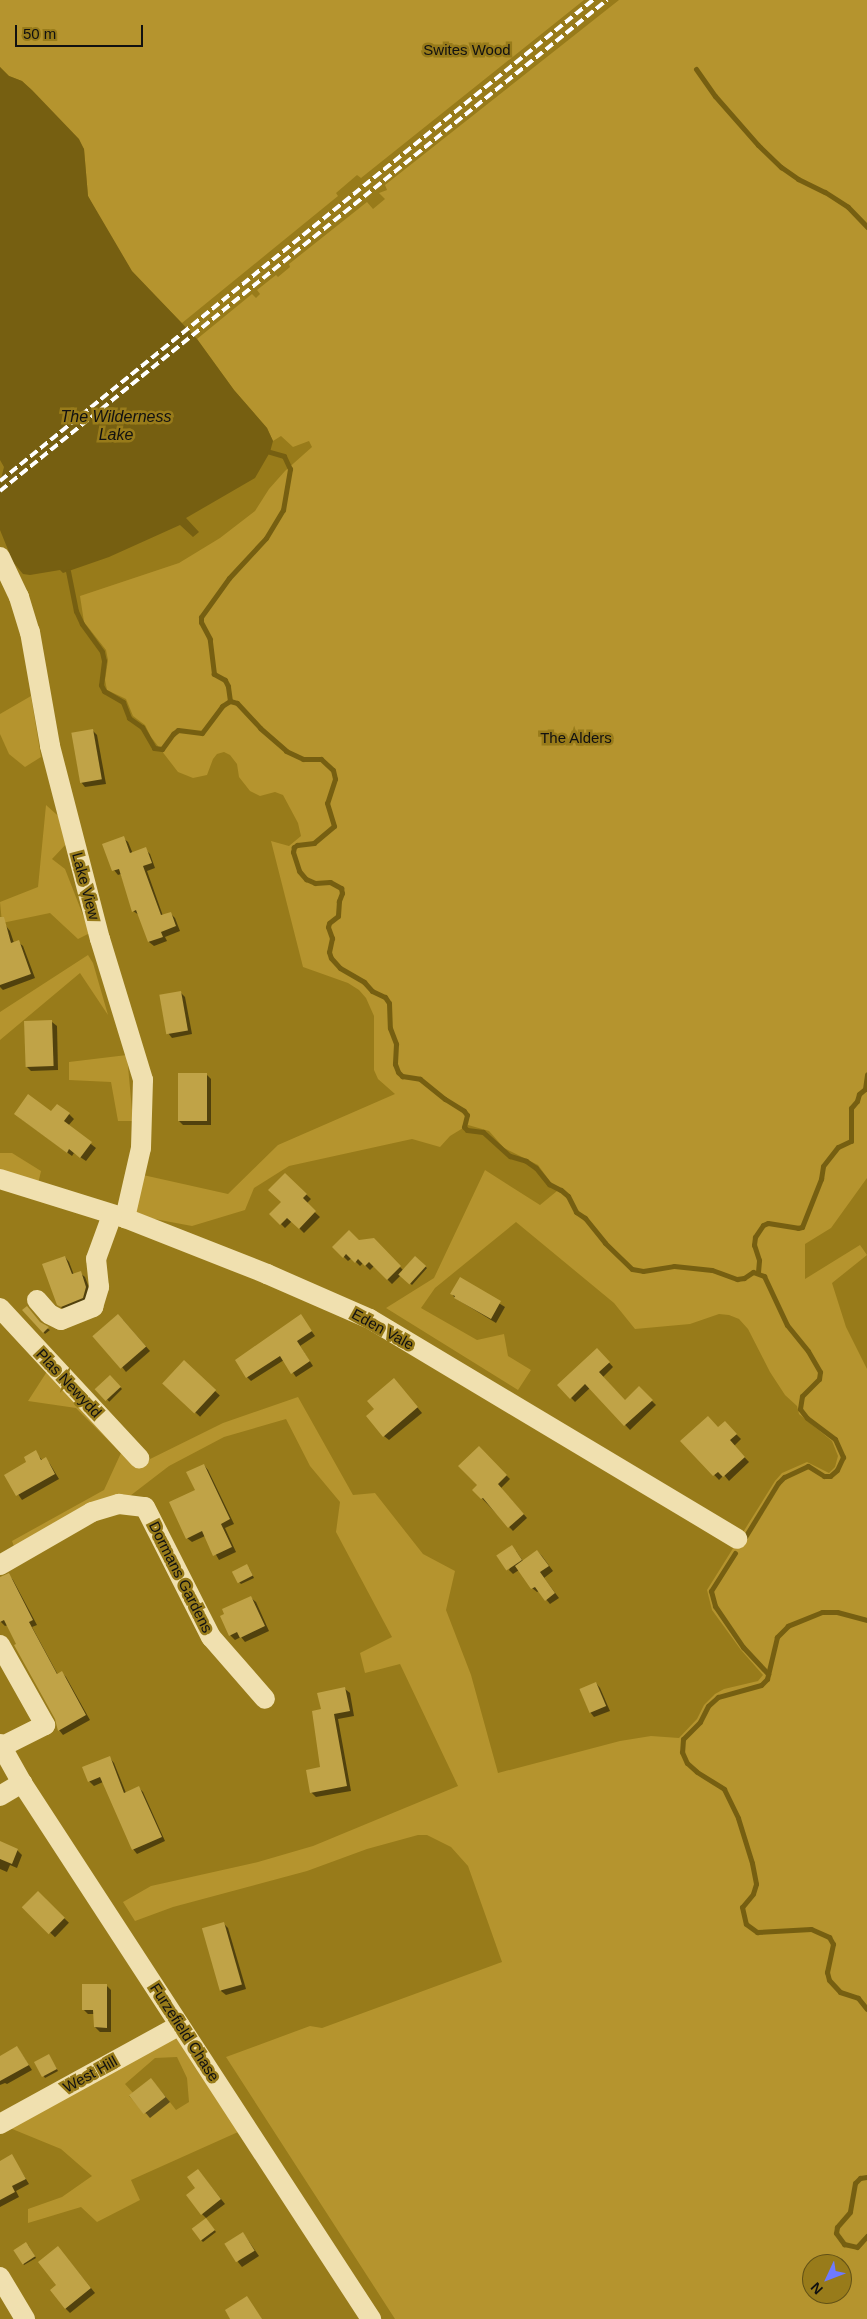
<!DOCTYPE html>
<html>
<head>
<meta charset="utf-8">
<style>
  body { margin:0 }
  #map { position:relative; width:867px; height:2319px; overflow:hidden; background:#987b1a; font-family:Helvetica,sans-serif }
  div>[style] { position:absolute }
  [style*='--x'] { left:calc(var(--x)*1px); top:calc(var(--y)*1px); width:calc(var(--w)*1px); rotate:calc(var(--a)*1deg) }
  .green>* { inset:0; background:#b5942e }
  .water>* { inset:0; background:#765f11 }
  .shadow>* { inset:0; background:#0007; transform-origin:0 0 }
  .stream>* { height:5px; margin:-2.5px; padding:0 2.5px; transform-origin:2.5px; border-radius:2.5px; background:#765f11 }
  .building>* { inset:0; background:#c0a347; transform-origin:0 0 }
  .minor>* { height:20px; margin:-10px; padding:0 10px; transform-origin:10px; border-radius:10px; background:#f0e0af }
  .rail>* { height:4px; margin-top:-2px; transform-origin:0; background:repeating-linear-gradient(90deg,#fff 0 9px,transparent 0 13px) }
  span { translate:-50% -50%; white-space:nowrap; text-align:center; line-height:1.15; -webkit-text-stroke:5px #987b1a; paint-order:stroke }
  .park-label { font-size:15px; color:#111 }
  .street-label { font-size:15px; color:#111 }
  .water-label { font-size:16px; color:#111; font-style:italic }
  .north { position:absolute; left:802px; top:2254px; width:50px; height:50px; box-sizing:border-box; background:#987b1a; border:1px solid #625116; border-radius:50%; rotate:227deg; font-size:14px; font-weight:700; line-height:20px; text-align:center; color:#111 }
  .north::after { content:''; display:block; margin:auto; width:18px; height:22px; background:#6e7aff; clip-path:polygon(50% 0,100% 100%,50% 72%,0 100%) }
  .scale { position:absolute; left:15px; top:25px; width:128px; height:22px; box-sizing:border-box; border:2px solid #111; border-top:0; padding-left:6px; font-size:15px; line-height:18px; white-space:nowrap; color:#111; -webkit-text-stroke:4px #987b1a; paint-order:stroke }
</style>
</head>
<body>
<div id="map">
  <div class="green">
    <div style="clip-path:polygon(0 0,584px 0,361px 178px,357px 175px,336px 193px,338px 196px,182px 323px,132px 272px,95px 210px,88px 196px,84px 149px,22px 81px,9px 76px,0 67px)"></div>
    <div style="clip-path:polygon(evenodd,619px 0,867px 0,867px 1178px,831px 1228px,805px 1244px,805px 1279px,860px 1245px,867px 1255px,832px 1283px,846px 1327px,867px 1369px,867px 2319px,395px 2319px,226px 2057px,310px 2026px,322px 2028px,502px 1962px,468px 1866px,451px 1847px,427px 1835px,418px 1835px,367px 1849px,307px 1871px,173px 1907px,135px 1921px,123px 1902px,151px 1886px,258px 1862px,313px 1846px,458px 1786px,400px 1664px,365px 1673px,360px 1653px,392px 1637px,336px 1532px,340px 1502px,310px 1466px,286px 1419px,224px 1437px,169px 1466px,126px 1499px,16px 1552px,12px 1541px,104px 1490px,121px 1453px,76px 1408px,28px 1401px,48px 1370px,140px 1464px,223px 1423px,298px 1397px,353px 1495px,375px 1493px,423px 1554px,455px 1571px,446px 1610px,471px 1675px,498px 1773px,620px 1741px,651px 1736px,679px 1738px,697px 1719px,704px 1705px,715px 1694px,724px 1689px,758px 1681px,763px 1675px,741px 1650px,712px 1610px,707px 1590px,775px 1481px,782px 1473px,807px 1462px,829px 1473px,835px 1467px,838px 1456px,832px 1441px,799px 1414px,797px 1406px,785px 1395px,770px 1372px,748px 1329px,739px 1319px,729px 1315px,719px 1314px,690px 1324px,635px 1329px,614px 1303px,516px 1222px,435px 1288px,421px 1308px,477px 1340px,504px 1334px,508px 1356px,531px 1370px,518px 1390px,386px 1308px,434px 1278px,485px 1170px,540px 1205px,557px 1191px,538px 1165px,504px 1148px,489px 1131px,468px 1125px,450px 1136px,440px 1147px,412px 1139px,289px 1166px,254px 1188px,245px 1210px,192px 1226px,133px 1215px,143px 1175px,228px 1194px,278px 1145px,395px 1094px,378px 1079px,374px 1070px,374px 1016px,366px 998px,359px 990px,348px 983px,303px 967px,271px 841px,289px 846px,301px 836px,298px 823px,283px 795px,275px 792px,260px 796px,250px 791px,239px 777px,237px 764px,230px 755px,224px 752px,217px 754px,213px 759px,207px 775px,193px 778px,178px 772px,151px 737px,145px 725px,133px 716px,126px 699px,107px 690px,105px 680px,108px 660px,106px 650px,84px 622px,80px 596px,179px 563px,220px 538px,255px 511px,269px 489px,285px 471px,312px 447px,309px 441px,293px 447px,281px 436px,273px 441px,267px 428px,234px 390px,197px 339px,252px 294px,256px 298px,260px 294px,257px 290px,276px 275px,278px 277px,290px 267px,289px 264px,367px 202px,373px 209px,385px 199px,379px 193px,387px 190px,385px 185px,619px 0,812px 2264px,842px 2264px,842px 2294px,812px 2294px,812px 2264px)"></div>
    <div style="clip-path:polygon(31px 696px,41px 757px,25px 767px,9px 754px,0 734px,0 714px)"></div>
    <div style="clip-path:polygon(46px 805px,65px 822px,69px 841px,52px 859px,65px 869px,90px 933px,78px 939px,50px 913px,2px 923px,0 902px,38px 887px)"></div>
    <div style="clip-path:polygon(88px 955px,93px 963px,108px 1015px,80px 973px,0 1040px,0 1012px)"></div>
    <div style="clip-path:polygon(127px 1055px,133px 1121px,118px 1121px,111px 1082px,69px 1080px,69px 1062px)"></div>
    <div style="clip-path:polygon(0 1153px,12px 1153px,41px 1171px,38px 1184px,0 1173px)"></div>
    <div style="clip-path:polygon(evenodd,180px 2025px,247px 2128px,131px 2180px,140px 2200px,97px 2222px,81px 2207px,28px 2223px,28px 2209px,62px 2197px,92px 2176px,61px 2149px,0 2124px,180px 2025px,177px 2057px,187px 2078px,189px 2102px,176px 2110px,166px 2097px,145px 2114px,129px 2096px,133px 2093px,125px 2084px,155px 2058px,177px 2057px)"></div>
  </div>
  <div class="water">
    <div style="clip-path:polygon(0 67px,9px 76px,22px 81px,32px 90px,79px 139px,84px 149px,88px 196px,132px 271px,197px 339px,234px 390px,267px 428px,273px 441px,270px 452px,255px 478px,186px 518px,199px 532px,193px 537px,180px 525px,109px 557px,63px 573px,60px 570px,30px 575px,23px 574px,13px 562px,0 530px,0 483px,4px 467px,0 460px)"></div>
  </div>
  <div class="shadow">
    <div style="clip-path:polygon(93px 731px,97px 735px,106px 784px,85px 787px,81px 782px)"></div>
    <div style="clip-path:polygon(123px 838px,128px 842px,133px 854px,145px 849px,150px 854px,155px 868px,147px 871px,163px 916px,170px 913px,175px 918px,180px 931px,165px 937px,167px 941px,154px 946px,149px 942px,139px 915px,133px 911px,121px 874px,118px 875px,114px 870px)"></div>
    <div style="clip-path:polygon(6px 926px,10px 931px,14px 943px,18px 942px,23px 946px,35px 978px,3px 990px,0 987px,0 928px)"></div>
    <div style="clip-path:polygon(180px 992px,185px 997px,192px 1034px,172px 1038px,168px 1033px)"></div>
    <div style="clip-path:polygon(52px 1022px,57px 1026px,58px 1070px,31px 1071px,26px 1066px)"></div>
    <div style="clip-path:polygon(206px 1074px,211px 1079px,211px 1125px,183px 1125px,178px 1120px)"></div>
    <div style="clip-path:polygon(52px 1113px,69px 1114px,74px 1119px,68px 1126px,96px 1148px,86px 1161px,74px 1153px,72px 1156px,20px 1118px)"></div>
    <div style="clip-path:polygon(285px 1174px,311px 1199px,306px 1204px,320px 1217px,304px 1233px,292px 1221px,285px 1228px,271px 1214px,283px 1202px)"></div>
    <div style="clip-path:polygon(373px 1240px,403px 1270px,415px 1257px,427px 1268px,412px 1285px,401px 1275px,392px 1284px,374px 1266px,370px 1270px,363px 1263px,360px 1266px,352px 1258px,348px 1261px,334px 1247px)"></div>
    <div style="clip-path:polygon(65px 1257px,69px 1262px,74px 1275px,80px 1273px,85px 1277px,91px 1293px,88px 1303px,63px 1309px,58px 1304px)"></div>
    <div style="clip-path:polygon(460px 1279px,505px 1307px,496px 1323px,455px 1298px,452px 1294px)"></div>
    <div style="clip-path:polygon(24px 1310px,40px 1324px,50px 1330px,45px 1334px)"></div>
    <div style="clip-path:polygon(301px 1316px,315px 1336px,300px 1346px,313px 1366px,296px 1377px,284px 1360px,251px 1381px,247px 1377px)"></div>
    <div style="clip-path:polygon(123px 1320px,150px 1351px,126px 1372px,122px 1367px)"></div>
    <div style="clip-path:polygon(597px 1349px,613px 1367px,603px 1377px,625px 1401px,639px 1388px,656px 1405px,630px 1430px,590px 1388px,575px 1402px,559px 1385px)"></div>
    <div style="left:184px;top:1362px;width:49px;height:29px;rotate:43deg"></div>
    <div style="left:110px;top:1377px;width:17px;height:18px;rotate:45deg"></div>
    <div style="clip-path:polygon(398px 1384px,422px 1413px,389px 1440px,384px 1436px)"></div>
    <div style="clip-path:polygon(725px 1423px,741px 1439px,734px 1446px,749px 1462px,729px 1481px,724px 1475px,719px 1480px,682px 1441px,718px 1429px)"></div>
    <div style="clip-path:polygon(479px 1448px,510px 1479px,501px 1488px,527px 1518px,513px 1531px,474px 1490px,479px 1485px)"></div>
    <div style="clip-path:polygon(35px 1452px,43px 1461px,45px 1459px,50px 1464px,59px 1479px,22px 1500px,5px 1475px,28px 1462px)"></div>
    <div style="clip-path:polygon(204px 1465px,208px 1470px,234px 1524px,225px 1528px,236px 1552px,219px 1560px,205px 1536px,192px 1542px,187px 1538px)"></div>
    <div style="clip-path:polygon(516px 1551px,523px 1561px,537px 1551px,542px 1556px,553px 1571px,544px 1578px,559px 1598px,550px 1604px,539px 1591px,537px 1592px,532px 1588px,519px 1570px,513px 1574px,509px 1570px)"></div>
    <div style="clip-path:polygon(249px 1568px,254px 1578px,241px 1584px,239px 1582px)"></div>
    <div style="clip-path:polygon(9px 1575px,13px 1580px,37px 1625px,32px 1627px,58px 1675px,62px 1673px,66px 1677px,90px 1720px,63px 1735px,59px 1730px,57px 1719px,8px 1625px,5px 1626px,0 1621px,0 1579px)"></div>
    <div style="clip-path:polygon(251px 1598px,256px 1602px,269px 1631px,245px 1642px,241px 1637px,235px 1640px,230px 1635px)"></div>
    <div style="clip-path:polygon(596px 1683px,600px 1688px,610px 1711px,594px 1717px,590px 1712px)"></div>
    <div style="clip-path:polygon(345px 1689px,350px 1693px,354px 1716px,338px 1719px,351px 1791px,316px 1797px,311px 1792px,321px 1768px,322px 1710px)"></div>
    <div style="clip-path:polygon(110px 1758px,114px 1763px,126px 1793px,139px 1788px,143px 1792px,165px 1841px,137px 1854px,133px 1849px,103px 1782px,94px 1786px,89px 1781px)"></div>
    <div style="clip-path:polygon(0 1843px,17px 1850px,22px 1855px,17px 1868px,10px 1865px,7px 1872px,0 1869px)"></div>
    <div style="left:38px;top:1893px;width:43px;height:20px;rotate:44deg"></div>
    <div style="clip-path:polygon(224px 1924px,228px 1928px,246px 1989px,226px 1995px,221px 1991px)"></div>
    <div style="clip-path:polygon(106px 1985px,111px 1990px,111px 2032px,100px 2032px,95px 2027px,95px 2014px,88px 2014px,83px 2009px)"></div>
    <div style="clip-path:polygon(17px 2047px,32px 2070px,7px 2084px,5px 2083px,0 2085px,0 2057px)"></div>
    <div style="clip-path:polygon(50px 2058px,58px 2071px,45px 2078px,36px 2063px)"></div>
    <div style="clip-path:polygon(155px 2084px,170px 2102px,150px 2118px,131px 2096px)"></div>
    <div style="clip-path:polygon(12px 2156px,29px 2184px,16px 2191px,19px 2197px,0 2207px,0 2162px)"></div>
    <div style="clip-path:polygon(202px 2175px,225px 2204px,206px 2218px,202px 2214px,197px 2188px)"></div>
    <div style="clip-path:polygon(208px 2222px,216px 2232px,203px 2242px,201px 2240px)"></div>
    <div style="clip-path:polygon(243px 2233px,259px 2256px,242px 2267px,238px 2262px)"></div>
    <div style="clip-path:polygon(28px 2245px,36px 2258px,24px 2265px,23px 2263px)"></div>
    <div style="clip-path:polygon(62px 2252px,95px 2293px,70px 2313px,65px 2308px,58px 2285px)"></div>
  </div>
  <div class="stream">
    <div style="--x:696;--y:69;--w:33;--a:55"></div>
    <div style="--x:715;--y:96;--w:65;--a:48.7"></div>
    <div style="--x:758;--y:145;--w:32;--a:44"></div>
    <div style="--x:781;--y:167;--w:21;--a:35"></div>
    <div style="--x:798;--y:179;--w:30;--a:26"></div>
    <div style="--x:825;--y:192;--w:27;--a:33"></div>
    <div style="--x:848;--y:207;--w:28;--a:46"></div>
    <div style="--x:68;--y:571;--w:41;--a:78.7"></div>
    <div style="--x:76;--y:611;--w:14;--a:65"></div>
    <div style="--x:82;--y:624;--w:34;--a:54"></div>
    <div style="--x:102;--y:652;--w:9;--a:77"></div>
    <div style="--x:104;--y:661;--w:24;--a:97"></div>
    <div style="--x:101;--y:685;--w:7;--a:63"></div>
    <div style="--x:104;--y:691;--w:22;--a:30"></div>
    <div style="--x:123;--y:702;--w:17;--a:69"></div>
    <div style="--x:129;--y:718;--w:16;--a:35"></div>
    <div style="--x:142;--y:727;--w:24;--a:60"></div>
    <div style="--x:154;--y:748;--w:8;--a:7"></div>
    <div style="--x:162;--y:749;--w:19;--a:-54"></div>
    <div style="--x:173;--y:734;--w:6;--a:-39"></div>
    <div style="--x:178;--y:730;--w:24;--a:7"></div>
    <div style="--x:202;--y:733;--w:34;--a:-53"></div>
    <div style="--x:222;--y:706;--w:9;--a:-32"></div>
    <div style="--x:230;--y:701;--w:7;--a:16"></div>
    <div style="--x:237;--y:703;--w:34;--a:47"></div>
    <div style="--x:260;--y:728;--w:35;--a:41"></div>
    <div style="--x:286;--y:751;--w:19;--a:25"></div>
    <div style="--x:303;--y:759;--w:18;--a:0"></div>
    <div style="--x:321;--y:759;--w:16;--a:43"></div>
    <div style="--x:333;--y:770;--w:9;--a:77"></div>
    <div style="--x:335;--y:779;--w:25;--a:108"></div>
    <div style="--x:327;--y:803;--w:24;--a:73"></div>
    <div style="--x:334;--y:826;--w:26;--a:140"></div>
    <div style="--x:314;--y:843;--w:17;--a:173"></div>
    <div style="--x:297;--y:845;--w:4;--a:146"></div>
    <div style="--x:294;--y:847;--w:5;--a:101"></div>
    <div style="--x:293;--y:852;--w:20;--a:72"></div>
    <div style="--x:299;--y:871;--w:11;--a:49"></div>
    <div style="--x:306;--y:879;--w:10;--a:24"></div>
    <div style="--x:315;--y:883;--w:15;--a:-4"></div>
    <div style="--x:330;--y:882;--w:13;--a:29"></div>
    <div style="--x:341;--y:888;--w:5;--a:79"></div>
    <div style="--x:342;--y:893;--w:9;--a:111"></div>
    <div style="--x:339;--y:901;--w:15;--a:94"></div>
    <div style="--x:338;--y:916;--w:11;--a:142"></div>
    <div style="--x:329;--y:923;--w:4;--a:104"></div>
    <div style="--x:328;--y:927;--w:12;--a:70"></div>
    <div style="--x:332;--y:938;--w:14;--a:102"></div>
    <div style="--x:329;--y:952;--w:6;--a:72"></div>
    <div style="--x:331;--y:958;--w:13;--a:48"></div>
    <div style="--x:340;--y:968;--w:28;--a:30"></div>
    <div style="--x:364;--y:982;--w:12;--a:48"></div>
    <div style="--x:372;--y:991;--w:14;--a:25"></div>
    <div style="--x:385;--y:997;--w:7;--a:56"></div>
    <div style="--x:389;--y:1003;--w:25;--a:88"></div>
    <div style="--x:390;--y:1028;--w:17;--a:69"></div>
    <div style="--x:396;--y:1044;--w:20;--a:93"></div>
    <div style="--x:395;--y:1064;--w:9;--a:69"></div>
    <div style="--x:398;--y:1072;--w:6;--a:45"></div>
    <div style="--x:402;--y:1076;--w:18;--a:9"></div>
    <div style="--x:420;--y:1079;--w:32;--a:39"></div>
    <div style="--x:445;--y:1099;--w:22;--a:32"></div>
    <div style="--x:464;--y:1111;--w:5;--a:53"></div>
    <div style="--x:467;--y:1115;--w:12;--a:104"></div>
    <div style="--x:464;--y:1127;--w:4;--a:45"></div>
    <div style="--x:467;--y:1130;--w:16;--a:7"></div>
    <div style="--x:483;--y:1132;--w:36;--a:42"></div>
    <div style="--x:510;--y:1156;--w:17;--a:17"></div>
    <div style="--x:526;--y:1161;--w:12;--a:35"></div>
    <div style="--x:536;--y:1168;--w:21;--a:51"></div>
    <div style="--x:549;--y:1184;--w:13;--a:27"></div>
    <div style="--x:561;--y:1190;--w:9;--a:41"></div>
    <div style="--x:568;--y:1196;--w:18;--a:63"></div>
    <div style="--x:576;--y:1212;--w:11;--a:34"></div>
    <div style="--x:585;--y:1218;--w:32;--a:51"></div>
    <div style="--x:605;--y:1243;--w:37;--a:44"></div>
    <div style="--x:632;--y:1269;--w:11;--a:10"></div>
    <div style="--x:643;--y:1271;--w:31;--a:-9"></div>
    <div style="--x:674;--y:1266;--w:38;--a:6"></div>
    <div style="--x:712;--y:1270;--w:27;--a:20"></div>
    <div style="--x:737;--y:1279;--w:7;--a:-8"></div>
    <div style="--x:744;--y:1278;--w:11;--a:-34"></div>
    <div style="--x:753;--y:1272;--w:12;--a:20"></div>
    <div style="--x:764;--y:1276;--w:54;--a:64.9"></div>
    <div style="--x:787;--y:1325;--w:33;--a:51"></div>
    <div style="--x:808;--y:1351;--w:24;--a:60"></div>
    <div style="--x:820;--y:1372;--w:7;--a:98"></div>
    <div style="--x:819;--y:1379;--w:24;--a:135"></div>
    <div style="--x:802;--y:1396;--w:13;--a:99"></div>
    <div style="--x:800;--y:1409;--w:11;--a:52"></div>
    <div style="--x:807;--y:1418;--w:35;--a:37"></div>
    <div style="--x:835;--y:1439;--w:20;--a:66"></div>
    <div style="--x:843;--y:1457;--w:14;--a:115"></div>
    <div style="--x:837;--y:1470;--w:9;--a:139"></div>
    <div style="--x:830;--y:1476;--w:6;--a:180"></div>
    <div style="--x:824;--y:1476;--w:19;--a:-148"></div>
    <div style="--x:808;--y:1466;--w:26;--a:155"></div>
    <div style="--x:784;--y:1477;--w:8;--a:135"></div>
    <div style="--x:778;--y:1483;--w:63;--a:121.4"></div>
    <div style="--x:230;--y:701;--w:15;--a:-98"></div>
    <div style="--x:228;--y:686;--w:7;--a:-117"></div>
    <div style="--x:225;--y:680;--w:13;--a:-151"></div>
    <div style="--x:214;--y:674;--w:35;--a:-97"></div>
    <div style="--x:210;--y:639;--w:19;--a:-118"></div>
    <div style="--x:201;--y:622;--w:5;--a:-90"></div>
    <div style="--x:201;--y:617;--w:48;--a:-54.3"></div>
    <div style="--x:229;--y:578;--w:54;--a:-47.2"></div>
    <div style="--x:266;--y:538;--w:33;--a:-59"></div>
    <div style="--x:283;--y:510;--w:42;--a:-80.3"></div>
    <div style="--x:290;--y:469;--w:14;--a:-115"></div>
    <div style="--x:284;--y:456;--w:15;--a:-164"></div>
    <div style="--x:758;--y:1272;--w:12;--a:-85"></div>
    <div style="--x:759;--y:1260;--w:16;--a:-108"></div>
    <div style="--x:754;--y:1245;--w:8;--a:-83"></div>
    <div style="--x:755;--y:1237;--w:14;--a:-56"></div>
    <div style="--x:763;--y:1225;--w:5;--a:-22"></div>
    <div style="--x:768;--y:1223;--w:30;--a:9"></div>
    <div style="--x:798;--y:1228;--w:4;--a:-14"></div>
    <div style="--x:802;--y:1227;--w:52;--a:-68.4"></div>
    <div style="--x:821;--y:1179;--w:13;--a:-81"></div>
    <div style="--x:823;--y:1166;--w:24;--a:-52"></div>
    <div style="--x:838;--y:1147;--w:14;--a:-25"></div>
    <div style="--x:851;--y:1141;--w:33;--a:-90"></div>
    <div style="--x:851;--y:1108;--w:9;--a:-49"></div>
    <div style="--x:857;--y:1101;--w:7;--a:-74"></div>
    <div style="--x:859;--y:1094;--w:8;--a:-40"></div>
    <div style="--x:865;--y:1089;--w:15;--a:-82"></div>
    <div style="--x:735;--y:1553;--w:45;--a:122.3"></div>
    <div style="--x:711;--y:1591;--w:16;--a:75"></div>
    <div style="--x:715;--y:1606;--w:50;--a:55.7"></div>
    <div style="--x:743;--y:1647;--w:37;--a:47"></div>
    <div style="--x:867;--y:1620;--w:31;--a:-165"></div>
    <div style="--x:837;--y:1612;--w:15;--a:180"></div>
    <div style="--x:822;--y:1612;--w:37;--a:158"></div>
    <div style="--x:788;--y:1626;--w:16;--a:135"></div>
    <div style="--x:777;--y:1637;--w:43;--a:103.4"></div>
    <div style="--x:767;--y:1679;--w:8;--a:135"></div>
    <div style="--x:761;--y:1685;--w:45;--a:164.4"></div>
    <div style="--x:718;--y:1697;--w:13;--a:138"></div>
    <div style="--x:708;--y:1706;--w:18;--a:117"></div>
    <div style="--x:700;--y:1722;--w:24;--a:135"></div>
    <div style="--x:683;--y:1739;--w:13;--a:94"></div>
    <div style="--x:682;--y:1752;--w:12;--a:66"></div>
    <div style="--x:687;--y:1763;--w:13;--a:42"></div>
    <div style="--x:697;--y:1772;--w:32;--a:32"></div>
    <div style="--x:724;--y:1789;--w:32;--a:64"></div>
    <div style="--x:738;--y:1818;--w:47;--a:72.7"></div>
    <div style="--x:752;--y:1863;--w:21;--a:79"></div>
    <div style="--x:756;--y:1884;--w:10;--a:107"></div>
    <div style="--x:753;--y:1894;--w:17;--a:130"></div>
    <div style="--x:742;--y:1907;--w:17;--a:77"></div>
    <div style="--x:746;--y:1924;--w:14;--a:36"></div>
    <div style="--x:757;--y:1932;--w:54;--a:-3.2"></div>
    <div style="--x:811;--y:1929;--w:20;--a:24"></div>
    <div style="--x:829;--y:1937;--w:8;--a:60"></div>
    <div style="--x:833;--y:1944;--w:29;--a:102"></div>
    <div style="--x:827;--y:1972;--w:8;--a:76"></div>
    <div style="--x:829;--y:1980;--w:16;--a:47"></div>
    <div style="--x:840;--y:1992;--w:19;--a:18"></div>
    <div style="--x:858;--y:1998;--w:14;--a:51"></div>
    <div style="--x:867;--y:2177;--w:7;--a:172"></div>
    <div style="--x:860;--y:2178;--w:7;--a:135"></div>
    <div style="--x:855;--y:2183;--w:29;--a:100"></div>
    <div style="--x:850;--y:2212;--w:20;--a:131"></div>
    <div style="--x:837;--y:2227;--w:6;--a:99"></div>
    <div style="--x:836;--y:2233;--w:14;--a:54"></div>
    <div style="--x:844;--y:2244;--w:13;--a:13"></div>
    <div style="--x:857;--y:2247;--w:15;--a:-48"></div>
  </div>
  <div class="building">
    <div style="left:93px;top:729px;width:51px;height:22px;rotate:80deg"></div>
    <div style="clip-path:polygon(124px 836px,130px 853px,146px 847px,152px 863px,143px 866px,161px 915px,171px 912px,176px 926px,161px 932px,163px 937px,148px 942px,136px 910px,132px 912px,119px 869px,112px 871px,102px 844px)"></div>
    <div style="clip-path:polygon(0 917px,4px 917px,11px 943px,19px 940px,31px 974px,0 985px)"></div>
    <div style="left:181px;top:991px;width:40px;height:22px;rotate:80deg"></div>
    <div style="left:52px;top:1020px;width:46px;height:28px;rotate:88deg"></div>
    <div style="left:178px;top:1073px;width:29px;height:48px"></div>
    <div style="clip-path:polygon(28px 1094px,51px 1111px,57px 1104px,70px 1113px,64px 1121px,92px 1142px,80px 1158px,69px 1149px,67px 1153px,14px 1114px)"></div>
    <div style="clip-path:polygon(285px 1173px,307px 1194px,303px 1198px,316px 1211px,299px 1229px,287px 1218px,280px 1225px,269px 1214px,281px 1202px,268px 1190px)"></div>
    <div style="clip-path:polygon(349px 1230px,359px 1240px,374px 1238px,401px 1266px,387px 1280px,369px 1262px,365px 1266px,358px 1259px,355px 1263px,346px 1254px,343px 1258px,332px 1247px)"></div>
    <div style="clip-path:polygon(65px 1256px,72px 1274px,81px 1271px,86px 1287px,83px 1298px,61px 1307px,57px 1305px,42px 1264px)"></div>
    <div style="left:415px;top:1256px;width:15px;height:25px;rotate:42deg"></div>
    <div style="clip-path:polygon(460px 1277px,501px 1301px,491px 1319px,454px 1298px,455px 1296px,450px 1294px)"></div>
    <div style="clip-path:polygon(27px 1306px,40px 1322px,49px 1327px,43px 1333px,22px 1310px)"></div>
    <div style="left:118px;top:1314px;width:43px;height:34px;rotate:49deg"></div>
    <div style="clip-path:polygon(301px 1314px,312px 1331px,297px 1341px,310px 1361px,291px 1374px,280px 1356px,246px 1378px,235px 1360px)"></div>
    <div style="clip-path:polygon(597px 1348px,610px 1362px,599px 1372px,625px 1400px,639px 1386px,653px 1400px,624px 1426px,585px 1384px,570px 1399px,557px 1385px)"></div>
    <div style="left:184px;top:1360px;width:44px;height:32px;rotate:43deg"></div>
    <div style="left:110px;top:1375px;width:16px;height:21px;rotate:47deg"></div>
    <div style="clip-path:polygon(394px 1378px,418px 1407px,383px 1437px,366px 1416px,374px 1409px,367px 1401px)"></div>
    <div style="clip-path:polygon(708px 1416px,718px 1427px,725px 1421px,737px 1434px,730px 1440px,745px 1457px,723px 1477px,718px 1472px,713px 1476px,680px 1441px)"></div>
    <div style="clip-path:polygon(479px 1446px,507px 1475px,498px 1484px,524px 1514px,508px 1528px,483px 1498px,481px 1499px,472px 1490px,477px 1485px,458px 1466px)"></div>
    <div style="clip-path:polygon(36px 1450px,41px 1460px,46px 1457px,55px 1474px,16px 1496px,4px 1475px,26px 1462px,24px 1457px)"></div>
    <div style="clip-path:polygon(204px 1464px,230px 1519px,221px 1524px,232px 1547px,213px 1556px,202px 1531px,186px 1539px,169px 1502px,195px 1490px,186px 1472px)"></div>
    <div style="left:512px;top:1545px;width:18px;height:19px;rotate:56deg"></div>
    <div style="clip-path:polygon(537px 1550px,549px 1566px,540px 1572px,555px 1593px,545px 1601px,535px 1587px,531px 1589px,515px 1566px)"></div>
    <div style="left:247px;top:1564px;width:13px;height:17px;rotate:63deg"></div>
    <div style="clip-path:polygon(9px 1573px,33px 1620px,29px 1622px,57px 1674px,62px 1671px,86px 1715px,58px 1731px,55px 1719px,14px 1645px,16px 1644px,4px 1620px,0 1622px,0 1577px)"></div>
    <div style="clip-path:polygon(251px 1596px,265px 1626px,240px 1638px,237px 1632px,229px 1636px,220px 1616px,224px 1614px,222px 1609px)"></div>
    <div style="left:596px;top:1682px;width:26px;height:18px;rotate:67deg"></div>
    <div style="clip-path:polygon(345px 1687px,350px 1711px,334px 1714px,347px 1786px,310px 1793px,306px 1770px,320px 1767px,312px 1711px,321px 1709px,317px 1693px)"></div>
    <div style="clip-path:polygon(110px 1756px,124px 1793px,139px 1786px,162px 1837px,132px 1850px,100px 1777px,88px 1782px,82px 1767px)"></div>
    <div style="clip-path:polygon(0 1841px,18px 1849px,12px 1864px,0 1859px)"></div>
    <div style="left:38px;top:1891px;width:38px;height:23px;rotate:45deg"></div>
    <div style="left:224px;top:1922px;width:65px;height:23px;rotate:74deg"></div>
    <div style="clip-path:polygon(82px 1984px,107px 1984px,107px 2028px,94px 2027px,93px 2010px,82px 2010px)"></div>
    <div style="clip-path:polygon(17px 2046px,29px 2065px,0 2081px,0 2056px)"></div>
    <div style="left:49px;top:2054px;width:17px;height:17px;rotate:62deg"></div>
    <div style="left:151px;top:2078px;width:24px;height:28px;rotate:52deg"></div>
    <div style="clip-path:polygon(12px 2154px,26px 2179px,12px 2186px,15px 2192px,0 2200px,0 2161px)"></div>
    <div style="clip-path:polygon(198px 2169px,221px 2199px,201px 2215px,186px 2195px,195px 2188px,187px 2177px)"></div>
    <div style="left:206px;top:2218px;width:15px;height:18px;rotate:53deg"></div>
    <div style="left:243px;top:2232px;width:22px;height:22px;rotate:58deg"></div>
    <div style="left:26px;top:2242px;width:17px;height:15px;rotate:57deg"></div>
    <div style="clip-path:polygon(58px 2246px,91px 2288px,65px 2309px,50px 2290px,56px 2285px,38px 2262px)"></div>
    <div style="clip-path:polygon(247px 2296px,262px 2319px,230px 2319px,225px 2310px)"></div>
  </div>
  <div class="minor">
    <div style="--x:0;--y:557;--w:44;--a:64.6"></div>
    <div style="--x:19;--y:597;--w:37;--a:73"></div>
    <div style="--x:30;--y:632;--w:116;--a:80"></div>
    <div style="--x:50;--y:746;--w:199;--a:75.5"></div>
    <div style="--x:100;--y:939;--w:147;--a:73"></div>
    <div style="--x:143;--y:1080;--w:68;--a:91.7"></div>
    <div style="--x:141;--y:1148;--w:72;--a:102.9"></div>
    <div style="--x:0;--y:1179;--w:131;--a:17.3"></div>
    <div style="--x:125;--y:1218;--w:153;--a:21.5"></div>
    <div style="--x:267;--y:1274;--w:112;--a:23.6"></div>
    <div style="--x:370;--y:1319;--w:428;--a:30.9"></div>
    <div style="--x:37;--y:1300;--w:18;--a:49"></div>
    <div style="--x:49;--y:1314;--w:13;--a:27"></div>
    <div style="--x:61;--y:1320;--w:35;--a:-22"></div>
    <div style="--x:93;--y:1307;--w:21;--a:-73"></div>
    <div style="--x:99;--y:1287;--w:28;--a:-96"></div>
    <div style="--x:96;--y:1259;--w:47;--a:-70"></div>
    <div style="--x:0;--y:1308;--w:205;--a:47.2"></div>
    <div style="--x:0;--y:1565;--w:106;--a:-29.9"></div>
    <div style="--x:92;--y:1512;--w:28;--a:-17"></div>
    <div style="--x:119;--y:1504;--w:26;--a:7"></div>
    <div style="--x:145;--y:1507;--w:146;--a:63.1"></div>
    <div style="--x:211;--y:1637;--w:82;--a:48.9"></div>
    <div style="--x:0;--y:1645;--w:92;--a:60.6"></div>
    <div style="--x:45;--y:1725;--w:49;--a:153.4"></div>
    <div style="--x:0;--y:1744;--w:45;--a:60.6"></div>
    <div style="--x:22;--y:1783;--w:640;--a:56.93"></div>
    <div style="--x:0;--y:1796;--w:26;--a:-31"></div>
    <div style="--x:0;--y:2124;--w:205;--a:-28.8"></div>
    <div style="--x:0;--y:2277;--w:49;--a:59.2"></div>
  </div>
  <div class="rail">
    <div style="--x:0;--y:481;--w:764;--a:-39.05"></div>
    <div style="--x:0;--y:491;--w:781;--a:-38.97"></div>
  </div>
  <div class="park-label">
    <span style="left:467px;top:50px">Swites Wood</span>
    <span style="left:576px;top:738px">The Alders</span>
  </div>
  <div class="street-label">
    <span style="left:86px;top:886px;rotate:75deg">Lake View</span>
    <span style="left:383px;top:1329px;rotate:29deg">Eden Vale</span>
    <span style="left:69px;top:1383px;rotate:47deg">Plas Newydd</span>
    <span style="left:181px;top:1577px;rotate:63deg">Dormans Gardens</span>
    <span style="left:185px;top:2032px;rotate:57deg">Furzefield Chase</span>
    <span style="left:90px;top:2074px;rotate:-29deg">West Hill</span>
  </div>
  <div class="water-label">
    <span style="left:116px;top:426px">The Wilderness<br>Lake</span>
  </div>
  <div class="north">N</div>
  <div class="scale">50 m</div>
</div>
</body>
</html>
